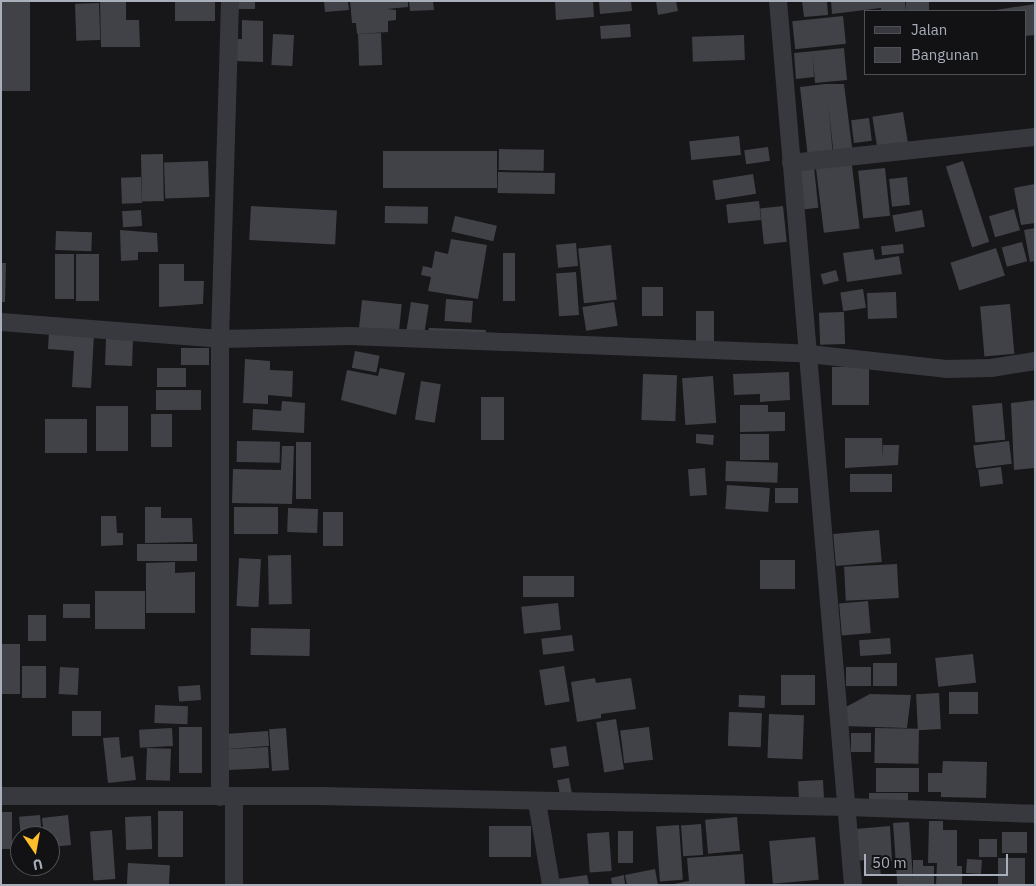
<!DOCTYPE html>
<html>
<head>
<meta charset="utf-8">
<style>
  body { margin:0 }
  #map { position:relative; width:1036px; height:886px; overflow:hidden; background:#17171a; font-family:"IBM Plex Sans",sans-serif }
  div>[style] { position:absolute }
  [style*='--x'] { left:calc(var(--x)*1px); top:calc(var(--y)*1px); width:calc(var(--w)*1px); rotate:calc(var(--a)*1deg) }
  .building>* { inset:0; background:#414247; transform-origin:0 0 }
  .street>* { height:18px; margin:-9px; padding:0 9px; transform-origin:9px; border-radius:9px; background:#38393f }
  span { translate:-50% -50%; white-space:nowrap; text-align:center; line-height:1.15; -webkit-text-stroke:5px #121215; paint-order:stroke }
  .frame { position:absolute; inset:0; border:2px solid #a9aebb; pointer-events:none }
  .legend { position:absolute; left:864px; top:10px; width:162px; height:65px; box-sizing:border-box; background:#121215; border:1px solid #4e5057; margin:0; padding:6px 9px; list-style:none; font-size:15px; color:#a9aebb }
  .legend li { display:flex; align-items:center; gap:10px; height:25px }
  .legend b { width:25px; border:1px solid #4e5057 }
  .north { position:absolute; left:10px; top:826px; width:50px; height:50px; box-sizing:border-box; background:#121215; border:1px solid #4e5057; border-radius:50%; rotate:168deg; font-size:14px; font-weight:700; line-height:20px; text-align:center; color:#a9aebb }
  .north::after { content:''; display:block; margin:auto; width:18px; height:22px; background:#ffbf2a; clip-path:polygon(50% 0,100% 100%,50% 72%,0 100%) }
  .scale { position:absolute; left:864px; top:854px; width:144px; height:22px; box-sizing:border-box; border:2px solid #a9aebb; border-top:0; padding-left:6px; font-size:15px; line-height:18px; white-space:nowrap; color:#a9aebb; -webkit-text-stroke:4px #121215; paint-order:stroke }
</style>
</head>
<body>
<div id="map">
  <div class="building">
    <div style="left:1px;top:1px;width:29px;height:90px"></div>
    <div style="clip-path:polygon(100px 1px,126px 1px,126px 20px,139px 20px,140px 47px,101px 47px)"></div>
    <div style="left:175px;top:1px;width:40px;height:20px"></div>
    <div style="left:236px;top:1px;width:19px;height:8px"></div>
    <div style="clip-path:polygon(324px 1px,348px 1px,349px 10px,325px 12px)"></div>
    <div style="clip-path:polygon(350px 1px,408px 1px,408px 7px,387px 9px,396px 10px,396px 20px,388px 21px,388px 32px,357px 34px,356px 23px,352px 23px)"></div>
    <div style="clip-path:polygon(409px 1px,433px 1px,434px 10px,410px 11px)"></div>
    <div style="clip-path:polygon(555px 1px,593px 1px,594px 17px,556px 20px)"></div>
    <div style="clip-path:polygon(599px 1px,631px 1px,632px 11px,600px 14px)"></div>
    <div style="clip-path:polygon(656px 1px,676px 1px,678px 11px,658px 15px)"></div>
    <div style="clip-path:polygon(802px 1px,827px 1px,828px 15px,804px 17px)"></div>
    <div style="clip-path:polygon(831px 1px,905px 1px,906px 11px,881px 11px,881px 8px,832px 14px)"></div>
    <div style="left:906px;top:1px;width:23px;height:10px"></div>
    <div style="left:99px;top:3px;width:37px;height:24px;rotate:88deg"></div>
    <div style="clip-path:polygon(1035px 4px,1035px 35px,1025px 36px,1025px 11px,989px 11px)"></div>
    <div style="left:843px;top:16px;width:28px;height:51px;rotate:84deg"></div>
    <div style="clip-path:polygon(242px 20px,263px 21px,263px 62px,234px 61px,234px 39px,242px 39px)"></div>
    <div style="left:630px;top:24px;width:13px;height:30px;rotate:86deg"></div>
    <div style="left:381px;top:33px;width:32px;height:23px;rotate:88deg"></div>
    <div style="left:273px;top:34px;width:21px;height:31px;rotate:3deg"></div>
    <div style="left:744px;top:35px;width:25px;height:52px;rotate:88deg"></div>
    <div style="clip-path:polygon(844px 48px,847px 80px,815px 83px,813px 56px,814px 77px,796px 79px,794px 53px)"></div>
    <div style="clip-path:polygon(825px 84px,844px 84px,853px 155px,834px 157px,828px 103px,833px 155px,808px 158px,800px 87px)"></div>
    <div style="left:903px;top:112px;width:32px;height:31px;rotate:81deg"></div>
    <div style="left:869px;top:118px;width:23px;height:18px;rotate:83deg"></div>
    <div style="left:739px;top:136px;width:19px;height:50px;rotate:84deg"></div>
    <div style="left:768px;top:147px;width:14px;height:24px;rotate:82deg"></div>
    <div style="left:499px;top:149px;width:45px;height:21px;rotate:1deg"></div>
    <div style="left:383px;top:151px;width:114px;height:37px"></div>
    <div style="left:163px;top:154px;width:47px;height:22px;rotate:89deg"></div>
    <div style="left:851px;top:158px;width:71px;height:36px;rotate:83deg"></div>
    <div style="left:208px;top:161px;width:36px;height:44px;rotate:88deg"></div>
    <div style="left:963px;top:161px;width:85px;height:18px;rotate:72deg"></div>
    <div style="left:814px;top:167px;width:41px;height:16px;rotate:84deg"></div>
    <div style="left:885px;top:168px;width:48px;height:27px;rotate:84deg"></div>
    <div style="left:498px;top:172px;width:57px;height:21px;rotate:1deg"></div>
    <div style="left:753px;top:174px;width:20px;height:41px;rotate:81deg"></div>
    <div style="left:141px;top:177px;width:26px;height:20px;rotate:88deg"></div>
    <div style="left:907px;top:177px;width:28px;height:18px;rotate:84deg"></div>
    <div style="clip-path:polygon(1035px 184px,1035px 223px,1021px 225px,1014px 188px)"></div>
    <div style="left:759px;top:201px;width:19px;height:33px;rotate:84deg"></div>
    <div style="left:251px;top:206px;width:86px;height:34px;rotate:3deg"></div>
    <div style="left:385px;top:206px;width:43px;height:17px;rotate:1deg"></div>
    <div style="left:783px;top:206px;width:36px;height:23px;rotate:84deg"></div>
    <div style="left:1014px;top:209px;width:22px;height:26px;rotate:74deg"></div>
    <div style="left:141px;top:210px;width:16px;height:19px;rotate:86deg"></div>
    <div style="left:922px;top:210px;width:17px;height:30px;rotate:80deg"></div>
    <div style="left:455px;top:216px;width:43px;height:16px;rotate:13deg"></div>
    <div style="clip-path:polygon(1035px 228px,1035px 261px,1030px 262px,1024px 230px)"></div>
    <div style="clip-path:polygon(120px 230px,157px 233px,158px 252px,138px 252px,138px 260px,121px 261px)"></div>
    <div style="left:56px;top:231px;width:36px;height:19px;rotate:2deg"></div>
    <div style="clip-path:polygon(451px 239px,487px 245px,478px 299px,428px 291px,431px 277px,421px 275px,423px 266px,432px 268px,435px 251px,448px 254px)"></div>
    <div style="left:1022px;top:242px;width:20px;height:21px;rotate:75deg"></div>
    <div style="left:576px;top:243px;width:23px;height:20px;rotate:85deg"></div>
    <div style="left:903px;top:244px;width:9px;height:22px;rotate:84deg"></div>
    <div style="left:611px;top:245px;width:55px;height:33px;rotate:84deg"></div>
    <div style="left:996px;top:248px;width:29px;height:48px;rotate:72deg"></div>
    <div style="clip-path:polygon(873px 249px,875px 260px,899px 256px,902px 274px,847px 282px,843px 253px)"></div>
    <div style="left:503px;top:253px;width:12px;height:48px"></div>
    <div style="left:55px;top:254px;width:19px;height:45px"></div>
    <div style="left:76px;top:254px;width:23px;height:47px"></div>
    <div style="clip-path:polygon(1px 263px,6px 263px,5px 302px,1px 302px)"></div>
    <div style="clip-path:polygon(159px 264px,184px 264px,184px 281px,204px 281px,203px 304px,159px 307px)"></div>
    <div style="left:836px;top:270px;width:11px;height:16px;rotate:75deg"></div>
    <div style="left:576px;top:272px;width:43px;height:20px;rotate:86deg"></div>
    <div style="left:642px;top:287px;width:21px;height:29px"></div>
    <div style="left:863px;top:289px;width:19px;height:23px;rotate:81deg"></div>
    <div style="left:896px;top:292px;width:26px;height:29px;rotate:88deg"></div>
    <div style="left:446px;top:299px;width:27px;height:22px;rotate:4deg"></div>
    <div style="left:362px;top:300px;width:40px;height:30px;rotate:6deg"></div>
    <div style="left:411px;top:302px;width:18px;height:31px;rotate:9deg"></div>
    <div style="left:614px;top:302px;width:24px;height:32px;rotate:81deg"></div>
    <div style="left:1010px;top:304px;width:50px;height:30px;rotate:85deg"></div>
    <div style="left:696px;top:311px;width:18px;height:33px"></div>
    <div style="left:844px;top:312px;width:32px;height:25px;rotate:88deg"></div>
    <div style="clip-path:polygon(429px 328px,486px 330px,485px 337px,428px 333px)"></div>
    <div style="clip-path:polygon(49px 331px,94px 334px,91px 388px,72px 387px,74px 351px,48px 349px)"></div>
    <div style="left:106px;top:338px;width:27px;height:27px;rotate:2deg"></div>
    <div style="left:181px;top:348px;width:28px;height:17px"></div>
    <div style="left:355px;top:351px;width:25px;height:17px;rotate:11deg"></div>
    <div style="clip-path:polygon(245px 359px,270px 361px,270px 370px,293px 371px,292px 397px,268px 395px,268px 404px,243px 403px)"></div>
    <div style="left:832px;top:367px;width:37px;height:38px"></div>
    <div style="left:157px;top:368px;width:29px;height:19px"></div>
    <div style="clip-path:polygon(380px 368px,405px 373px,396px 415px,341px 400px,347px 370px,378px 376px)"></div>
    <div style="clip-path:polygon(789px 372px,790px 400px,760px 402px,760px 394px,734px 395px,733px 374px)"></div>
    <div style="left:643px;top:374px;width:34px;height:46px;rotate:2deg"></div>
    <div style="left:713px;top:376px;width:47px;height:31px;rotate:86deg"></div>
    <div style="left:421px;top:381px;width:20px;height:39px;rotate:9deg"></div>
    <div style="left:156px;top:390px;width:45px;height:20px"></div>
    <div style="left:481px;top:397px;width:23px;height:43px"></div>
    <div style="clip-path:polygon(1035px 400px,1035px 468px,1014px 470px,1011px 403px)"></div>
    <div style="clip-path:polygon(282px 401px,305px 403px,304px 433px,252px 430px,253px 409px,281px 411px)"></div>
    <div style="left:1002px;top:403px;width:37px;height:30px;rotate:85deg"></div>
    <div style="clip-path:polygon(740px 405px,768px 405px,768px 412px,785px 412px,785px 431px,740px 432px)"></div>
    <div style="left:96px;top:406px;width:32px;height:45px"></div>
    <div style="left:151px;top:414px;width:21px;height:33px"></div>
    <div style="left:87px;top:419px;width:34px;height:42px;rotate:90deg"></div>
    <div style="clip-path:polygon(696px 434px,714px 435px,713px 445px,696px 443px)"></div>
    <div style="left:740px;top:434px;width:29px;height:26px"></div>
    <div style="clip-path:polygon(845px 438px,882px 438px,883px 459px,883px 445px,899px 445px,898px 465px,845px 468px)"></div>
    <div style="left:237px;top:441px;width:43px;height:21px;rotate:1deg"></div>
    <div style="left:1009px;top:441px;width:23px;height:36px;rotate:83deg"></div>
    <div style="left:296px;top:442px;width:15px;height:57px"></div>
    <div style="clip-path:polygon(282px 446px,294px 446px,292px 504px,232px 503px,233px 469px,281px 470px)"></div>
    <div style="left:726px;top:461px;width:52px;height:20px;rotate:2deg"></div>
    <div style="left:1001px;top:467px;width:17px;height:23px;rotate:83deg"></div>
    <div style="left:705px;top:468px;width:27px;height:17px;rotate:86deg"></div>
    <div style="left:850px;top:474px;width:42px;height:18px"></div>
    <div style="left:727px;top:485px;width:43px;height:24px;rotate:4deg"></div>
    <div style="left:798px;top:488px;width:15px;height:23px;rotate:90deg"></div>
    <div style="clip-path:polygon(145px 507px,161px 507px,161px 518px,192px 518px,193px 542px,145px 543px)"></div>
    <div style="left:278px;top:507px;width:27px;height:44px;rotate:90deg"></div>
    <div style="left:288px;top:508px;width:30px;height:24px;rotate:2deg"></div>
    <div style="left:323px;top:512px;width:20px;height:34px"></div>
    <div style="clip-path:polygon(101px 516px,116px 516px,117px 533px,123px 533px,123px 545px,101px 546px)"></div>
    <div style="left:879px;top:530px;width:32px;height:46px;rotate:85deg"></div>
    <div style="left:137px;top:544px;width:60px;height:17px"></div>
    <div style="left:291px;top:555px;width:49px;height:23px;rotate:89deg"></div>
    <div style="left:239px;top:558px;width:22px;height:48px;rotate:3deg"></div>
    <div style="left:795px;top:560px;width:29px;height:35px;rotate:90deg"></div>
    <div style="clip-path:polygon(175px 562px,175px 573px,195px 572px,195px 613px,146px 613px,146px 563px)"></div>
    <div style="left:897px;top:564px;width:34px;height:53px;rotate:87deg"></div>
    <div style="left:523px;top:576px;width:51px;height:21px"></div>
    <div style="left:95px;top:591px;width:50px;height:38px"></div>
    <div style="left:868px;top:601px;width:32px;height:29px;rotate:85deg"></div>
    <div style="left:558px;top:603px;width:27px;height:37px;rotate:84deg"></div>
    <div style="left:63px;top:604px;width:27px;height:14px"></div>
    <div style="left:28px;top:615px;width:18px;height:26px"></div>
    <div style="left:251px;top:628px;width:59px;height:27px;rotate:1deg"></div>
    <div style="left:572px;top:635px;width:16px;height:31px;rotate:83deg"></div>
    <div style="left:890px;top:638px;width:16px;height:31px;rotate:86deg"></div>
    <div style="left:1px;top:644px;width:19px;height:50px"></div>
    <div style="left:973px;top:654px;width:29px;height:38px;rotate:84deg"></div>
    <div style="left:873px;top:663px;width:24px;height:23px"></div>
    <div style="left:22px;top:666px;width:24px;height:32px"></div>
    <div style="left:564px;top:666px;width:36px;height:25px;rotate:81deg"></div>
    <div style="left:60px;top:667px;width:19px;height:27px;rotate:3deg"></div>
    <div style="left:846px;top:667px;width:25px;height:19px"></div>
    <div style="left:781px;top:675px;width:34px;height:30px"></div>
    <div style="clip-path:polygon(595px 678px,596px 683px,631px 678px,636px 709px,601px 714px,601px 718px,577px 722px,571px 682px)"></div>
    <div style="left:200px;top:685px;width:15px;height:22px;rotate:86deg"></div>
    <div style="left:949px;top:692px;width:29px;height:22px"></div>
    <div style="left:939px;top:693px;width:36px;height:23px;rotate:87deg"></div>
    <div style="clip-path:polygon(870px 694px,911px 695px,907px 728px,844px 726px,844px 708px)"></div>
    <div style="left:739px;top:695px;width:26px;height:12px;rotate:2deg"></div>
    <div style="left:155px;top:705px;width:33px;height:18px;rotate:2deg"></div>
    <div style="left:72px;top:711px;width:29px;height:25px"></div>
    <div style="left:729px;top:712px;width:33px;height:34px;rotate:2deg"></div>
    <div style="left:769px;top:714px;width:35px;height:44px;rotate:2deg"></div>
    <div style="left:616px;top:719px;width:51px;height:20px;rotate:81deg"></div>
    <div style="left:179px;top:727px;width:23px;height:46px"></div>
    <div style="left:649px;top:727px;width:33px;height:29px;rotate:83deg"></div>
    <div style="left:172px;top:728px;width:18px;height:33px;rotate:87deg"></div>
    <div style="left:286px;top:728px;width:42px;height:17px;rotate:86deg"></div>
    <div style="left:875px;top:728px;width:44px;height:35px;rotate:1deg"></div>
    <div style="left:268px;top:731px;width:15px;height:42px;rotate:86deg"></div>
    <div style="left:851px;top:733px;width:20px;height:19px"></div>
    <div style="clip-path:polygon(119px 737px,121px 758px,133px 756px,136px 780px,108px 783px,103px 738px)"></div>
    <div style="left:566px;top:746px;width:20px;height:16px;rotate:81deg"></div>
    <div style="left:268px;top:747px;width:21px;height:40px;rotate:87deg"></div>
    <div style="left:147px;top:748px;width:24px;height:32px;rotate:2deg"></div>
    <div style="clip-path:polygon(943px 761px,987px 762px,986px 798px,941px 797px,941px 792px,928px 792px,928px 773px,942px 773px)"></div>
    <div style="left:876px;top:768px;width:43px;height:24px"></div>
    <div style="left:569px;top:778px;width:20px;height:12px;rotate:79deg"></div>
    <div style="left:823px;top:780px;width:18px;height:25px;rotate:87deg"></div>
    <div style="left:869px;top:793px;width:39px;height:12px"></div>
    <div style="left:158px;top:811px;width:25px;height:46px"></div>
    <div style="left:1px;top:812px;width:11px;height:37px"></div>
    <div style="left:40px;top:815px;width:21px;height:21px;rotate:85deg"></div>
    <div style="clip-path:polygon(68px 815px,71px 845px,50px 847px,50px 836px,44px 836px,42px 818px)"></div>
    <div style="left:151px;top:816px;width:33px;height:26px;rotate:88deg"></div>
    <div style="left:737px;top:817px;width:34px;height:32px;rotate:85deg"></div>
    <div style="clip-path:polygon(929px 821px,943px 821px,943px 830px,957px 830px,957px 866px,962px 866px,962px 885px,936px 885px,937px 863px,928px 863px)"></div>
    <div style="left:909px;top:822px;width:63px;height:16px;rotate:86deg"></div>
    <div style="left:701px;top:824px;width:31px;height:20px;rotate:86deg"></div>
    <div style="left:679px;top:825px;width:55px;height:23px;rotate:86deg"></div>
    <div style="left:489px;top:826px;width:42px;height:31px"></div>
    <div style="clip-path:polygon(890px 826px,892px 861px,879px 862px,881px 875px,866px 876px,865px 860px,858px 861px,855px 829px)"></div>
    <div style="left:112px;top:830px;width:49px;height:22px;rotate:86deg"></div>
    <div style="left:633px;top:831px;width:32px;height:15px;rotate:90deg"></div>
    <div style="left:609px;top:832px;width:39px;height:22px;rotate:86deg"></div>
    <div style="left:1002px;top:832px;width:25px;height:21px"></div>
    <div style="left:815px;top:837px;width:43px;height:46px;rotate:85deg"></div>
    <div style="left:979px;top:839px;width:18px;height:18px"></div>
    <div style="clip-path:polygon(743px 854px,745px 885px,669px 885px,689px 881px,687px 858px)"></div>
    <div style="left:1025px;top:858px;width:27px;height:27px;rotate:90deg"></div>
    <div style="left:967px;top:859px;width:15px;height:14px;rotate:4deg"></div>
    <div style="clip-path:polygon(913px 860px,923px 860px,923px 866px,934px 866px,934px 885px,913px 885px)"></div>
    <div style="left:128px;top:863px;width:42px;height:22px;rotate:3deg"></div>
    <div style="clip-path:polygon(655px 869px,658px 885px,627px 885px,625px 875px)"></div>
    <div style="clip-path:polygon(587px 875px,589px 885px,559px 885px,558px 879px)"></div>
    <div style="clip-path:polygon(624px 875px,625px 885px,612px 885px,611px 878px)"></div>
  </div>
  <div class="street">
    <div style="--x:778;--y:1;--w:887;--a:85.15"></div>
    <div style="--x:791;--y:163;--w:245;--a:-6.1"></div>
    <div style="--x:1;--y:322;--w:220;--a:4.4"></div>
    <div style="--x:220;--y:339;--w:130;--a:-1.3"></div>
    <div style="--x:350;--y:336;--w:459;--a:2.2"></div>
    <div style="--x:809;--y:354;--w:138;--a:6.2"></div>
    <div style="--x:946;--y:369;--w:45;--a:-1.3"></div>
    <div style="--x:991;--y:368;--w:45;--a:-9"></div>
    <div style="--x:1;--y:796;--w:319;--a:0"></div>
    <div style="--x:320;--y:796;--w:528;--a:1.19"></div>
    <div style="--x:848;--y:807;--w:187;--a:2.1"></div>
    <div style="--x:220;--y:797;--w:458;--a:-90"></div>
    <div style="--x:220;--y:339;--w:338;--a:-88.3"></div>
    <div style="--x:234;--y:797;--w:88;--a:90"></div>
    <div style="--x:537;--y:802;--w:84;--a:80.4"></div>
  </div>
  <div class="frame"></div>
  <ul class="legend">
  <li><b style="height:6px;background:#38393f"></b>Jalan</li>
  <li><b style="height:14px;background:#414247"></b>Bangunan</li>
  </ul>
  <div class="north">U</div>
  <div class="scale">50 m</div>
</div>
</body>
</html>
